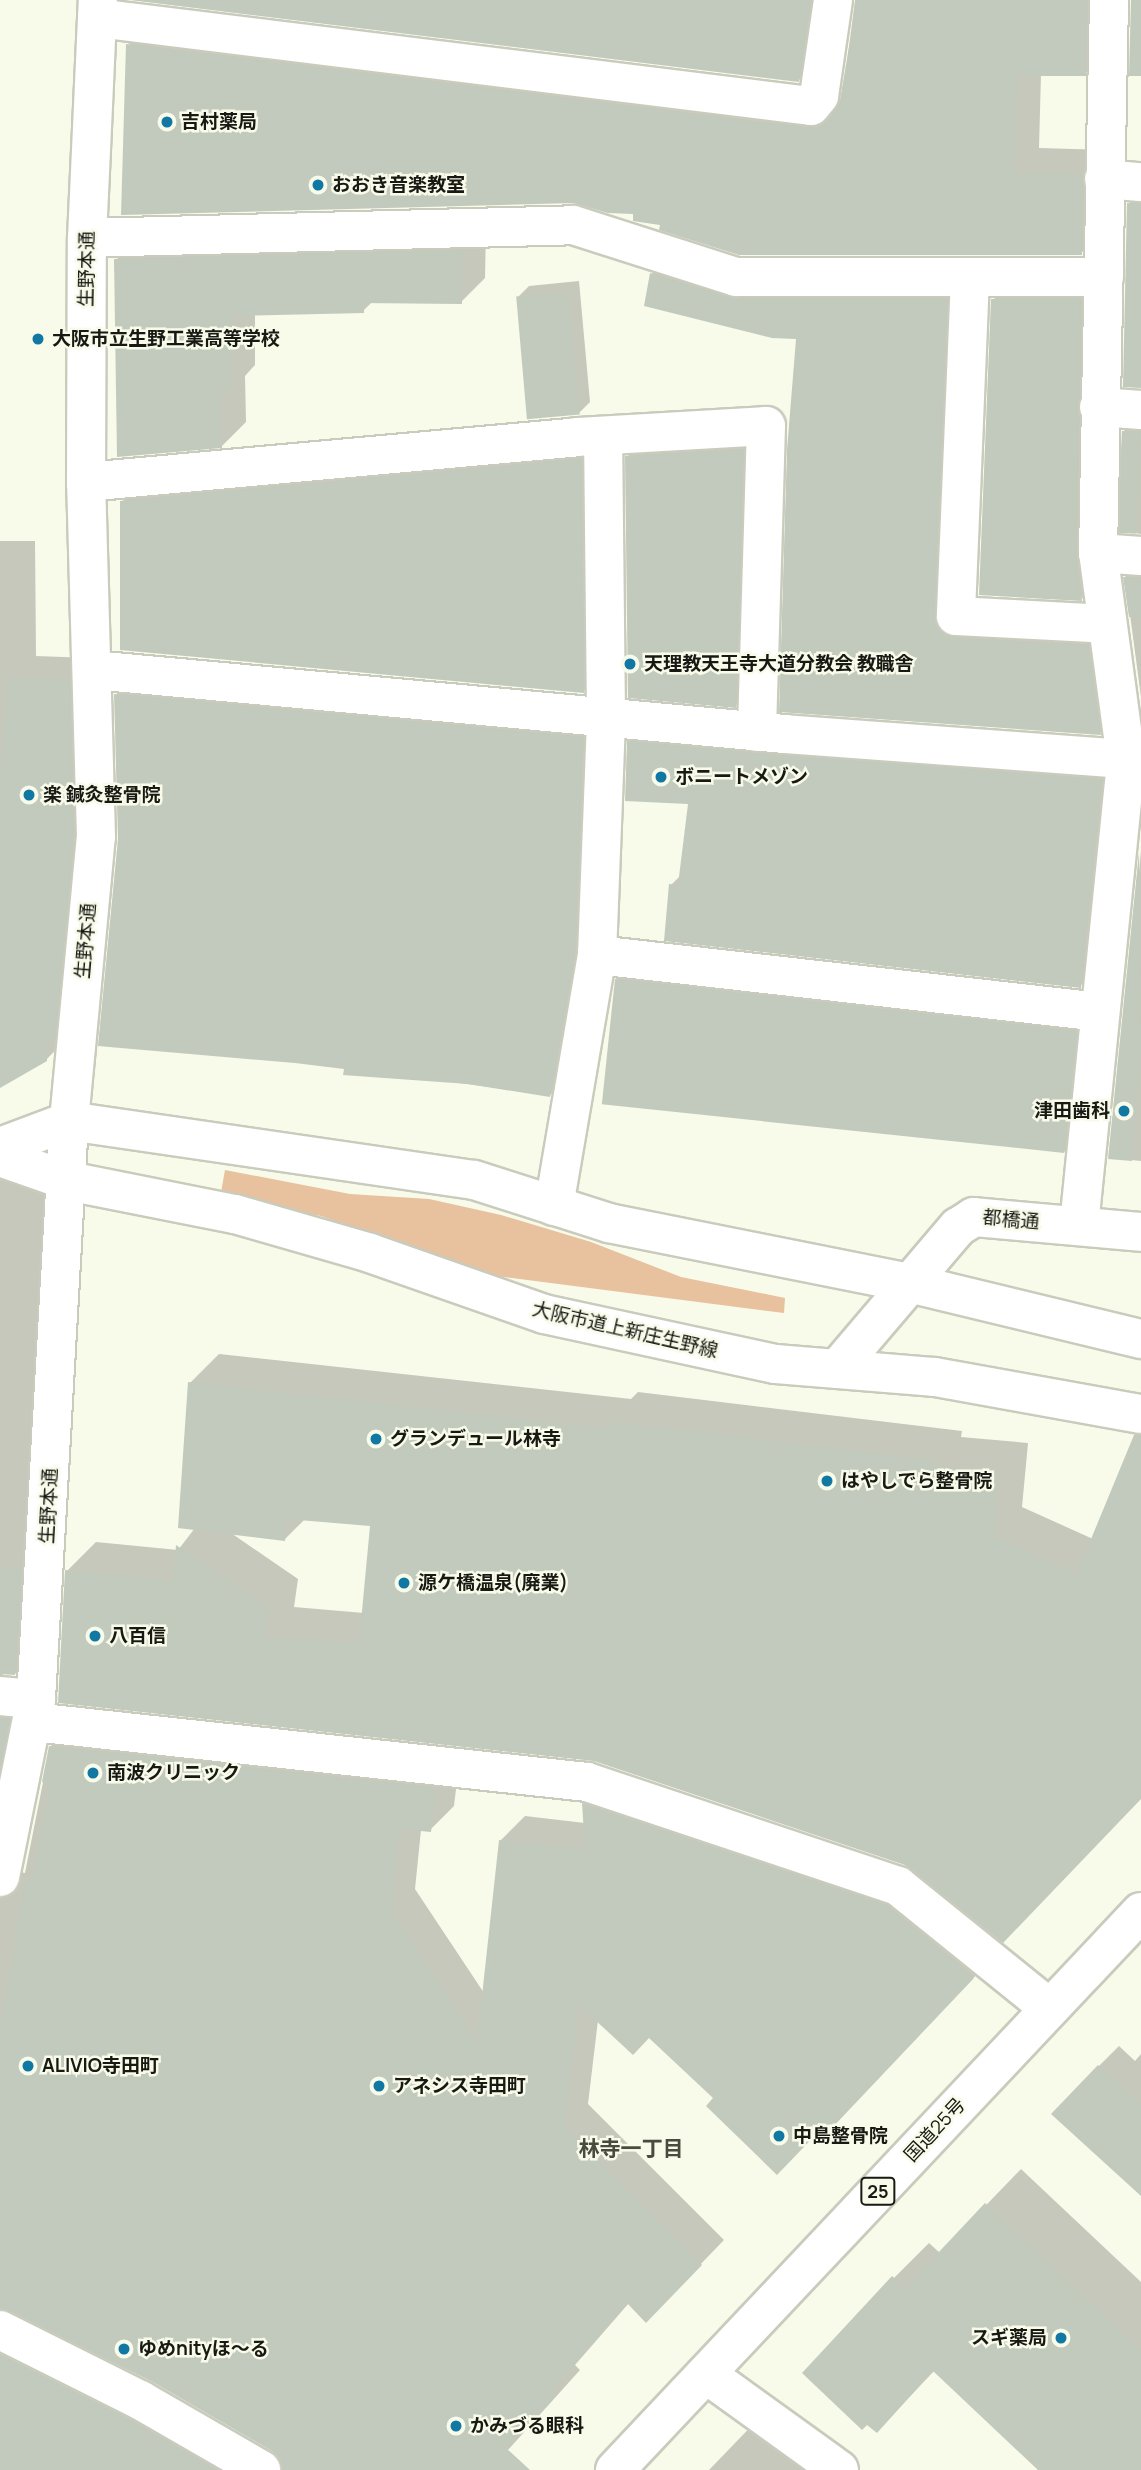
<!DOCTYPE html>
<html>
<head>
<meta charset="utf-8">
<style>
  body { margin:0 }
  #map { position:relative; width:1141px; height:2470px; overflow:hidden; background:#f8faea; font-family:Manrope,"Noto Sans JP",sans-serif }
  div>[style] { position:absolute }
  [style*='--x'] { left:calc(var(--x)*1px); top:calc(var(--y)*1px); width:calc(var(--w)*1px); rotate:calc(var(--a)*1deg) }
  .green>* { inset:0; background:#e8c19f }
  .shadow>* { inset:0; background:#0003 }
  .building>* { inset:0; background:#c1cabd; transform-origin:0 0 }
  .roads { filter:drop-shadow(2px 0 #c9cbbc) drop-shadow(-2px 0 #c9cbbc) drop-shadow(0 2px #c9cbbc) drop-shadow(0 -2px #c9cbbc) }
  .minor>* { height:38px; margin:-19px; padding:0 19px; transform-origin:19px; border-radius:19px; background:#fff }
  .major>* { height:38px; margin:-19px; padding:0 19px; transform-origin:19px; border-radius:19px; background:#fff }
  .highway>* { height:38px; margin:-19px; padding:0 19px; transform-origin:19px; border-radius:19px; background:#fff }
  .dots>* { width:19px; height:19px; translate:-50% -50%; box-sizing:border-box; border:4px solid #f8faea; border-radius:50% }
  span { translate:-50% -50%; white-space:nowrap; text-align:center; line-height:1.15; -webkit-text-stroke:5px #f8faea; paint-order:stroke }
  .shield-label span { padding:2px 5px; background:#f8faea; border:2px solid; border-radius:5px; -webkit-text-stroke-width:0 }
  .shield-label { font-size:18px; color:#181913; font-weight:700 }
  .poi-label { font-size:19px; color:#181913; font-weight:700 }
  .left { translate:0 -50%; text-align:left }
  .right { translate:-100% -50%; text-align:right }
  .street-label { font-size:19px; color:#181913 }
  .neighbourhood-label { font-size:21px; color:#4a4b3f; font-weight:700 }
</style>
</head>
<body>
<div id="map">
  <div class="green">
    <div style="clip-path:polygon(225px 1170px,350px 1194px,429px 1199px,501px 1215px,591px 1242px,681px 1277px,785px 1298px,784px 1313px,496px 1276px,321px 1216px,220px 1198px)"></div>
  </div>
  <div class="shadow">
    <div style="clip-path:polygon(144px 0,832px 0,824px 55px,798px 81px)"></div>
    <div style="clip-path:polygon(855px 0,1113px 0,1110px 49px,1085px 74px,1041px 74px,1039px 148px,1108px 150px,1107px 228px,1081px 253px,662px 223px,128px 44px,153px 19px,842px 101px)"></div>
    <div style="clip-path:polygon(1141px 191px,1141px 388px,1129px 204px)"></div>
    <div style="clip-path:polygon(486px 227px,485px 278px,461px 302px,372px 302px,363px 311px,255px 314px,255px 365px,245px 376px,246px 422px,222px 446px,116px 260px,140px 236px)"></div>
    <div style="clip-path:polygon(676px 250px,760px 276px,970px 276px,959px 602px,1112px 622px,1124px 710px,1100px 733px,781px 710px,797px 337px,646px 305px,652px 274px)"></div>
    <div style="clip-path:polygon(1015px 277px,1103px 277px,1104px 577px,1082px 599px,993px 300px)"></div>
    <div style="clip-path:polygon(579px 281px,590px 402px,579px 413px,518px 297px,529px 286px)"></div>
    <div style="clip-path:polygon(1141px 414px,1141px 534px,1122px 531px,1124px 431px)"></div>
    <div style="clip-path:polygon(768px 425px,761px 680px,735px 706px,627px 457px,652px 431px)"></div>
    <div style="clip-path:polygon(606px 435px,608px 667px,583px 692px,122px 502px,147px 477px)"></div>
    <div style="clip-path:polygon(0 541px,35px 541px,36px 656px,91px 658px,68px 1037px,46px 1060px,0 1080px)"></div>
    <div style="clip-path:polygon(1141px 561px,1141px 697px,1125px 577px)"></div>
    <div style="clip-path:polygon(141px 669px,608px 713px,575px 1070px,550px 1095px,346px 1068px,120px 839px,116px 695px)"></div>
    <div style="clip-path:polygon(652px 719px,1124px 756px,1104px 963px,1080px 986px,671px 885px,681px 875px,690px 803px,629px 742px)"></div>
    <div style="clip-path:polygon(1141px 851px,1141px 1161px,1112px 1158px)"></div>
    <div style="clip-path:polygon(643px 954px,1102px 1006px,1089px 1126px,1064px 1152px,617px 980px)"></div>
    <div style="clip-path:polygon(evenodd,0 1180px,57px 1184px,39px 1649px,15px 1674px,3px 1674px,11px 1690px,33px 1695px,10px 1870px,25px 1873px,50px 1747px,75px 1722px,459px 1764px,454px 1806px,430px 1830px,421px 1830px,415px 1889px,484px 1993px,501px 1840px,525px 1816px,585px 1823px,583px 1804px,607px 1780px,912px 1882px,997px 1953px,854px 2104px,826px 2123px,716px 2097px,649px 2036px,598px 2020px,588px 2104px,724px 2240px,670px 2296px,629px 2303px,575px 2365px,580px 2370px,490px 2470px,0 2470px,0 1180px,1px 2307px,152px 2380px,274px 2450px,284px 2468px,14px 2326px,1px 2307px)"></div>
    <div style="clip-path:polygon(evenodd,219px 1354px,631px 1399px,638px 1392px,962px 1431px,961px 1437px,1028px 1443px,1022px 1507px,1093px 1539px,1141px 1457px,1141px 1798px,906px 1864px,67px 1571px,96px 1542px,178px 1550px,195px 1528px,190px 1383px,219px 1354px,305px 1519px,372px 1525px,364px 1613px,294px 1607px,298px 1579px,231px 1533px,284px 1540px,305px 1519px)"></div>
    <div style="clip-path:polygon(1119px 2046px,1135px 2061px,1141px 2054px,1141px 2194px,1099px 2066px)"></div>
    <div style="clip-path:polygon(1021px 2169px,1141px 2282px,1141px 2470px,1041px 2470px,935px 2370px,877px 2431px,894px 2278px,929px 2243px,940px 2253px)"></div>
    <div style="clip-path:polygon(766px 2411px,833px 2470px,709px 2470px)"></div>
  </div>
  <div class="building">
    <div style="clip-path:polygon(130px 0,781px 0,811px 2px,799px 82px)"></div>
    <div style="clip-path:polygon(857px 0,1087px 0,1086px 76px,1017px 76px,1014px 173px,1083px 174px,1082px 255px,739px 255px,659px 230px,660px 225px,633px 221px,633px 214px,608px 213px,573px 203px,121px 215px,126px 44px,809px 128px,828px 120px,840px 100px)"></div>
    <div style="clip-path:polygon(1131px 0,1141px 0,1141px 76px,1129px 76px)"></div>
    <div style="clip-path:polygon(1127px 203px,1141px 204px,1141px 388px,1123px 387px)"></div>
    <div style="clip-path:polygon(463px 250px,462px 304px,364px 303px,364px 313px,232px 316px,232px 391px,221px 390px,222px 448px,117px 457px,114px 259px)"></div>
    <div style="clip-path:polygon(650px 273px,736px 299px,947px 299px,936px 625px,955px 638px,1088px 645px,1101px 735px,779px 712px,787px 450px,796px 339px,772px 338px,644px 306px)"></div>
    <div style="left:569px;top:292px;width:123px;height:53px;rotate:85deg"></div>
    <div style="clip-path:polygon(991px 299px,1081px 299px,1076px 553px,1082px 601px,979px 595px)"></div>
    <div style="left:1122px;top:431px;width:19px;height:102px;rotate:3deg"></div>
    <div style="clip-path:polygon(743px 449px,736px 708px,628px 698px,625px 456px)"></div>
    <div style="clip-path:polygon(581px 459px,584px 693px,120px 650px,120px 501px)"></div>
    <div style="clip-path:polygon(1123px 577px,1141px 578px,1141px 618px,1129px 617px)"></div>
    <div style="clip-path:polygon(9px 677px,70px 679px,74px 836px,55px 1041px,47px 1040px,47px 1061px,0 1088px,0 778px)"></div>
    <div style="clip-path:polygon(114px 694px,583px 737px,575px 953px,550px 1097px,468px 1084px,343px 1075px,344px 1069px,295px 1063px,98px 1046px,118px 839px)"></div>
    <div style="clip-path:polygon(627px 741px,1102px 779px,1081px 988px,664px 941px,669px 884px,678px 885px,688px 804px,625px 801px)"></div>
    <div style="clip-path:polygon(1139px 852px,1141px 1049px,1132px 1161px,1108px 1159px)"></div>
    <div style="left:615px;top:979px;width:465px;height:126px;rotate:6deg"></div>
    <div style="clip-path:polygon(188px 1382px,606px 1428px,606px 1421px,934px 1460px,933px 1466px,999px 1472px,993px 1537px,1077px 1573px,1134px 1435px,1141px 1435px,1141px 1799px,1003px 1943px,905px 1865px,594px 1761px,58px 1703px,65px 1570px,173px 1581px,176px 1545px,269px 1609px,266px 1636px,359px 1643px,370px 1526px,287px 1519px,285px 1541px,178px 1528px)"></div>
    <div style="clip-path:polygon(0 1568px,22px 1569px,15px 1675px,0 1674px)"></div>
    <div style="clip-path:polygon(0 1718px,10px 1719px,0 1767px)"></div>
    <div style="clip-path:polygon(49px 1746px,436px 1788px,431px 1832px,400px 1829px,392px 1913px,477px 2042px,499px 1840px,585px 1849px,582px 1803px,887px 1905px,974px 1978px,830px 2130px,825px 2125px,777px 2175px,706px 2106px,713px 2098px,649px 2038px,633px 2055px,579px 2005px,565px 2128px,702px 2265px,646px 2323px,627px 2303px,552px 2390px,557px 2395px,506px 2448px,530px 2470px,283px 2470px,272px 2451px,151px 2381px,0 2308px,0 2026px,16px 1939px,13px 1938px,26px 1879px,32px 1880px,50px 1783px,42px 1782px)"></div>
    <div style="clip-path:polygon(1098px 2065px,1141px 2104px,1141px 2196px,1051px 2114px)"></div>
    <div style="clip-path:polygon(985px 2203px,1141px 2350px,1141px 2470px,1038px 2470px,933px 2371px,877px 2433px,867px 2425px,862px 2430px,802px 2373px,892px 2276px,905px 2288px)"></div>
    <div style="clip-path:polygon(0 2354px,130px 2419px,217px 2470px,0 2470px)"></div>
  </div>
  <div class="roads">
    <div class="minor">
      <div style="--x:97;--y:18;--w:719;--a:7.03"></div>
      <div style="--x:811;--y:106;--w:13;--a:-51"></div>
      <div style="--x:819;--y:96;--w:97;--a:-81.7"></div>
      <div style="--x:1104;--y:179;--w:37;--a:5"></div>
      <div style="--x:87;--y:238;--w:486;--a:-1.5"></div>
      <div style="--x:573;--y:225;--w:171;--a:17.7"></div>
      <div style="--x:736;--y:277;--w:368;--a:0"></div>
      <div style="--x:970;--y:278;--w:338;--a:92.4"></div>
      <div style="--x:956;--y:616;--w:151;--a:3"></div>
      <div style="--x:1099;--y:407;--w:42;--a:4.1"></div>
      <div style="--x:86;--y:482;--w:492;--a:-5.2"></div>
      <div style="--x:576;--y:437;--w:190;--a:-3.3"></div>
      <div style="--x:766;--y:426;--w:306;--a:91.7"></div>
      <div style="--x:1098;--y:553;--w:43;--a:4"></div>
      <div style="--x:93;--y:670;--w:694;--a:5.29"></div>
      <div style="--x:784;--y:734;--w:343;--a:4.2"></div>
      <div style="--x:597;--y:955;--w:506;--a:6.47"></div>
      <div style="--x:554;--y:1206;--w:255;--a:-80.3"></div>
      <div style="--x:597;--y:955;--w:237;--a:-87.8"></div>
      <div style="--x:606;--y:718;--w:282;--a:-90.6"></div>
      <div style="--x:1079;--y:1225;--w:468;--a:-84.2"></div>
      <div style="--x:1126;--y:759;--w:208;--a:-97.7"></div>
      <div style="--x:1098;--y:553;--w:553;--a:-88.86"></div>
      <div style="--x:837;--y:1369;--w:187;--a:-49.6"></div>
      <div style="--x:958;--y:1227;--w:19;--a:-32"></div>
      <div style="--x:974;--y:1217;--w:168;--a:5.1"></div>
      <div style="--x:0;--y:1696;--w:36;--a:5"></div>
      <div style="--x:33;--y:1722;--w:557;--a:6.18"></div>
      <div style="--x:587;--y:1782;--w:328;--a:18.5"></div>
      <div style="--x:898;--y:1886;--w:194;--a:38.9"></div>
      <div style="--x:0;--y:1877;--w:182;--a:-78.6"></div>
      <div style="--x:36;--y:1699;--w:579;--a:-86.73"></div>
      <div style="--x:69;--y:1121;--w:285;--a:-84.6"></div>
      <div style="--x:96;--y:837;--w:355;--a:-91.6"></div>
      <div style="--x:86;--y:482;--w:244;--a:-89.8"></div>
      <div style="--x:87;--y:238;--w:238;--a:-87.4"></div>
      <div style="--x:0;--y:2330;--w:157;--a:26.6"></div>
      <div style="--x:140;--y:2400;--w:140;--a:30"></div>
      <div style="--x:706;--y:2374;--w:164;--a:35.8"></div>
    </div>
    <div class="major">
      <div style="--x:0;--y:1147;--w:74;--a:-20.6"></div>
      <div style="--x:69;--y:1121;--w:409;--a:8.3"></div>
      <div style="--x:474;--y:1180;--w:142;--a:17.7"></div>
      <div style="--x:609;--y:1223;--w:306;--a:11.3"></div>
      <div style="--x:909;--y:1283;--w:239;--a:13.6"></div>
      <div style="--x:0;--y:1157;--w:72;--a:19.4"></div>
      <div style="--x:68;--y:1181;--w:170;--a:11.2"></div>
      <div style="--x:235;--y:1214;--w:141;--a:16.1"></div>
      <div style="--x:370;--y:1253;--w:184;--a:19.3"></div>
      <div style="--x:544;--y:1314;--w:237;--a:12.2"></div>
      <div style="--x:776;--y:1364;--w:160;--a:4.7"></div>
      <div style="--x:935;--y:1377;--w:209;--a:10.2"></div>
    </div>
    <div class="highway">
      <div style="--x:615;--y:2470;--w:767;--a:-46.69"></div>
    </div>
  </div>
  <div class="dots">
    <div style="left:167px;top:122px;background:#1078a3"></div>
    <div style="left:318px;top:185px;background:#1078a3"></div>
    <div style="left:38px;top:339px;background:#1078a3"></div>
    <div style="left:630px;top:664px;background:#1078a3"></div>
    <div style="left:661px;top:777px;background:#1078a3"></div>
    <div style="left:29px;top:795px;background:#1078a3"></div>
    <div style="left:1124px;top:1111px;background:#1078a3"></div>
    <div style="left:376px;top:1439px;background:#1078a3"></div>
    <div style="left:827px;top:1481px;background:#1078a3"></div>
    <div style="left:404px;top:1583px;background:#1078a3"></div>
    <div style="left:95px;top:1636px;background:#1078a3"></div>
    <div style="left:93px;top:1773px;background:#1078a3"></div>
    <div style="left:28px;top:2066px;background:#1078a3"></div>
    <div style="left:379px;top:2086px;background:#1078a3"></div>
    <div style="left:779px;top:2136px;background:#1078a3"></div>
    <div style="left:1061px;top:2338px;background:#1078a3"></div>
    <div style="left:124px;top:2349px;background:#1078a3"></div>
    <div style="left:456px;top:2426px;background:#1078a3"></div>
  </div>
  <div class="shield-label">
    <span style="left:878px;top:2191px">25</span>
  </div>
  <div class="poi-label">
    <span class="left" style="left:181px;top:122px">吉村薬局</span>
    <span class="left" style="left:332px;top:185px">おおき音楽教室</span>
    <span class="left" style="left:52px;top:339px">大阪市立生野工業高等学校</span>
    <span class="left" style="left:644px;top:664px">天理教天王寺大道分教会 教職舎</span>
    <span class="left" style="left:675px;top:777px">ボニートメゾン</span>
    <span class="left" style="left:43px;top:795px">楽 鍼灸整骨院</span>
    <span class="right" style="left:1110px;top:1111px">津田歯科</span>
    <span class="left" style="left:390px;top:1439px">グランデュール林寺</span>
    <span class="left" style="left:841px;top:1481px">はやしでら整骨院</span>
    <span class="left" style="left:418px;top:1583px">源ケ橋温泉(廃業)</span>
    <span class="left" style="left:109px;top:1636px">八百信</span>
    <span class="left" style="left:107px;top:1773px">南波クリニック</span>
    <span class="left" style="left:42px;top:2066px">ALIVIO寺田町</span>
    <span class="left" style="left:393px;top:2086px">アネシス寺田町</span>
    <span class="left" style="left:793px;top:2136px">中島整骨院</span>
    <span class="right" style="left:1047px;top:2338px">スギ薬局</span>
    <span class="left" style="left:138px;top:2349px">ゆめnityほ〜る</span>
    <span class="left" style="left:470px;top:2426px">かみづる眼科</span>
  </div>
  <div class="street-label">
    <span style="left:87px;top:269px;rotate:-89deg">生野本通</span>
    <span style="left:86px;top:941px;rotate:-85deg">生野本通</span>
    <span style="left:1011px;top:1220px;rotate:5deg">都橋通</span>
    <span style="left:625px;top:1330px;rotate:13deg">大阪市道上新庄生野線</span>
    <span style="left:49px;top:1506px;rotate:-87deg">生野本通</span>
    <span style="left:935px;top:2130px;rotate:-47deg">国道25号</span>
  </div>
  <div class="neighbourhood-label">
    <span style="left:631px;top:2148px">林寺一丁目</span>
  </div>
</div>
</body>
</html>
